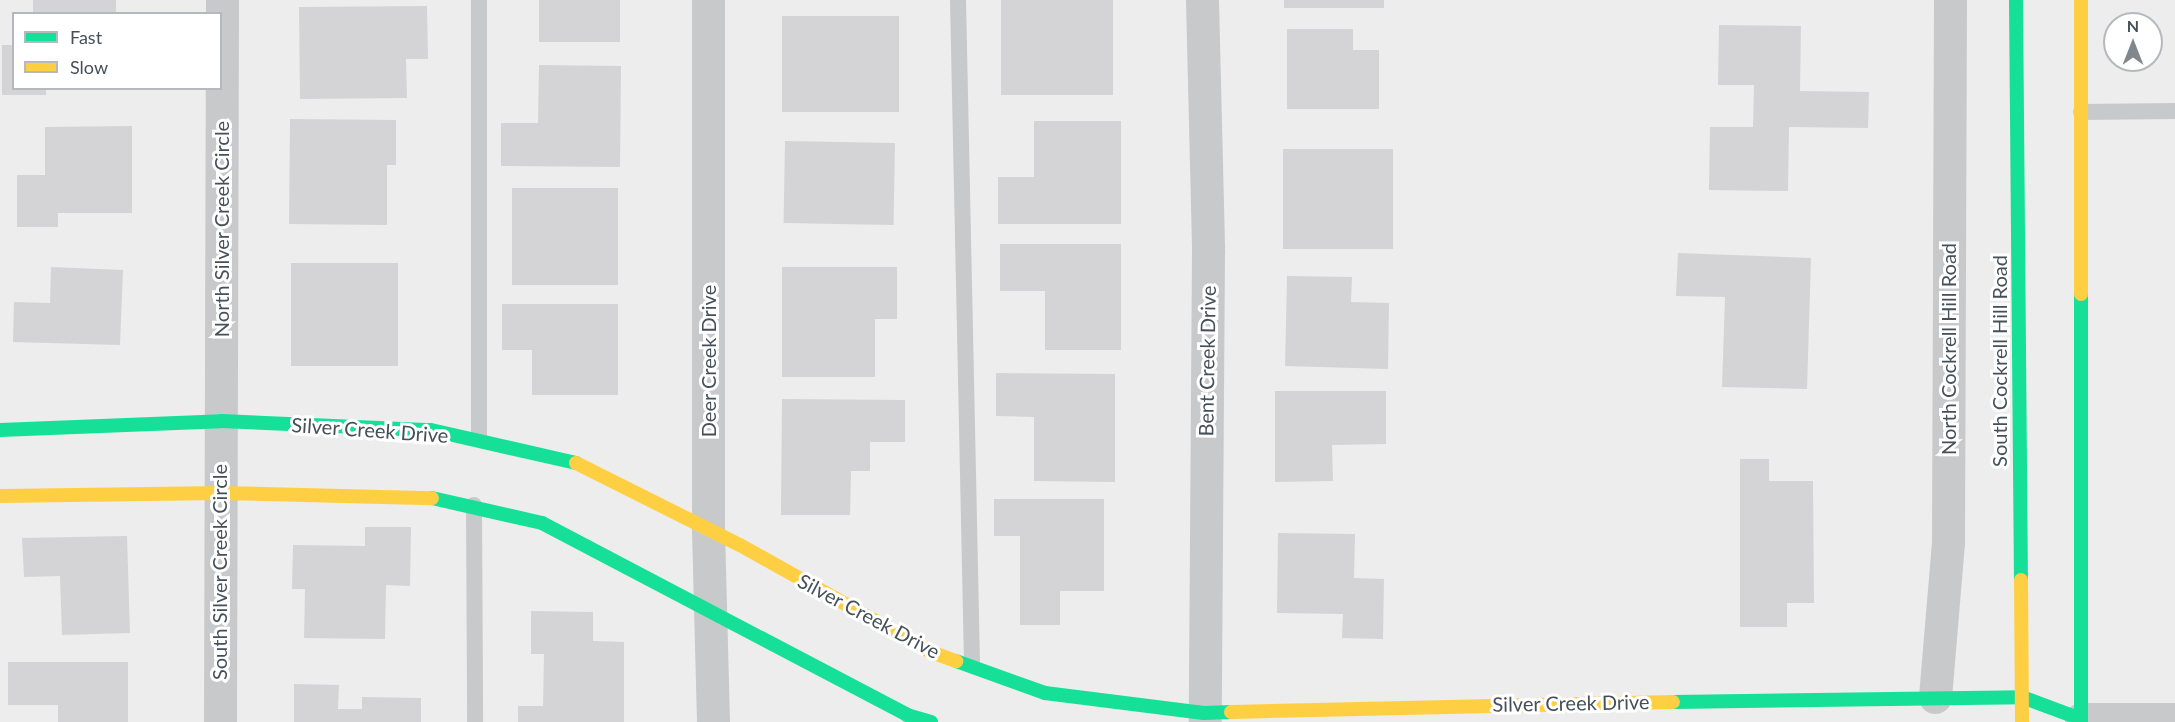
<!DOCTYPE html>
<html>
<head>
<meta charset="utf-8">
<style>
  body { margin:0 }
  #map { position:relative; width:2175px; height:722px; overflow:hidden; background:#eeeded; font-family:Lato,sans-serif }
  div>[style] { position:absolute }
  [style*='--x'] { left:calc(var(--x)*1px); top:calc(var(--y)*1px); width:calc(var(--w)*1px); rotate:calc(var(--a)*1deg) }
  .building>* { inset:0; background:#d4d4d6; transform-origin:0 0 }
  .lane>* { height:16px; margin:-8px; padding:0 8px; transform-origin:8px; border-radius:8px; background:#c7c9cb }
  .street>* { height:33px; margin:-16.5px; padding:0 16.5px; transform-origin:16.5px; border-radius:16.5px; background:#c7c9cb }
  .fast>* { height:14px; margin:-7px; padding:0 7px; transform-origin:7px; border-radius:7px; background:#16e098 }
  .slow>* { height:14px; margin:-7px; padding:0 7px; transform-origin:7px; border-radius:7px; background:#ffcf43 }
  span { translate:-50% -50%; white-space:nowrap; text-align:center; line-height:1.15; -webkit-text-stroke:6px #fff; paint-order:stroke }
  .street-label { font-size:20px; color:#455059 }
  .legend { position:absolute; left:12px; top:12px; width:210px; height:78px; box-sizing:border-box; background:#fff; border:2px solid #b5b9bd; margin:0; padding:8px 10px; list-style:none; font-size:18px; color:#455059 }
  .legend li { display:flex; align-items:center; gap:12px; height:30px }
  .legend b { width:30px; border:2px solid #b5b9bd }
  .north { position:absolute; left:2103px; top:12px; width:60px; height:60px; box-sizing:border-box; background:#fff; border:2px solid #b5b9bd; border-radius:50%; rotate:0deg; font-size:16px; font-weight:700; line-height:24px; text-align:center; color:#455059 }
  .north::after { content:''; display:block; margin:auto; width:21px; height:27px; background:#80878d; clip-path:polygon(50% 0,100% 100%,50% 72%,0 100%) }
</style>
</head>
<body>
<div id="map">
  <div class="building">
    <div style="left:33px;top:0;width:83px;height:14px"></div>
    <div style="left:539px;top:0;width:81px;height:42px"></div>
    <div style="left:1001px;top:0;width:112px;height:95px"></div>
    <div style="left:1284px;top:0;width:100px;height:8px"></div>
    <div style="clip-path:polygon(427px 6px,428px 59px,406px 59px,407px 98px,300px 99px,299px 7px)"></div>
    <div style="left:782px;top:16px;width:117px;height:96px"></div>
    <div style="clip-path:polygon(1719px 25px,1801px 26px,1800px 91px,1869px 92px,1868px 128px,1789px 127px,1788px 191px,1709px 190px,1710px 127px,1753px 127px,1754px 85px,1718px 85px)"></div>
    <div style="clip-path:polygon(1287px 29px,1353px 29px,1353px 50px,1379px 50px,1379px 109px,1287px 109px)"></div>
    <div style="clip-path:polygon(2px 45px,14px 45px,14px 88px,46px 88px,46px 95px,2px 95px)"></div>
    <div style="clip-path:polygon(539px 65px,621px 66px,620px 167px,501px 166px,501px 123px,538px 123px)"></div>
    <div style="clip-path:polygon(290px 119px,396px 120px,396px 165px,387px 165px,387px 225px,289px 224px)"></div>
    <div style="clip-path:polygon(1034px 121px,1121px 121px,1121px 224px,998px 224px,998px 177px,1034px 177px)"></div>
    <div style="clip-path:polygon(132px 126px,132px 213px,58px 213px,58px 227px,17px 227px,17px 175px,45px 175px,45px 127px)"></div>
    <div style="left:785px;top:141px;width:110px;height:82px;rotate:1deg"></div>
    <div style="left:1283px;top:149px;width:110px;height:100px"></div>
    <div style="left:512px;top:188px;width:106px;height:97px"></div>
    <div style="clip-path:polygon(1000px 244px,1121px 244px,1121px 350px,1045px 350px,1045px 291px,1000px 291px)"></div>
    <div style="clip-path:polygon(1678px 253px,1811px 258px,1807px 389px,1722px 387px,1725px 297px,1676px 296px)"></div>
    <div style="left:291px;top:263px;width:107px;height:103px"></div>
    <div style="clip-path:polygon(51px 267px,123px 270px,120px 345px,13px 342px,14px 302px,50px 303px)"></div>
    <div style="clip-path:polygon(782px 267px,897px 267px,897px 319px,875px 319px,875px 377px,782px 377px)"></div>
    <div style="clip-path:polygon(1287px 276px,1352px 277px,1351px 302px,1389px 303px,1388px 369px,1285px 366px)"></div>
    <div style="clip-path:polygon(502px 304px,618px 304px,618px 395px,532px 395px,532px 350px,502px 350px)"></div>
    <div style="clip-path:polygon(996px 373px,1115px 374px,1115px 482px,1034px 481px,1034px 417px,996px 416px)"></div>
    <div style="clip-path:polygon(1275px 391px,1386px 391px,1386px 444px,1332px 445px,1333px 481px,1275px 482px)"></div>
    <div style="clip-path:polygon(782px 399px,905px 400px,905px 442px,870px 442px,870px 471px,851px 471px,850px 515px,781px 515px)"></div>
    <div style="clip-path:polygon(1740px 459px,1769px 459px,1769px 481px,1813px 481px,1814px 603px,1787px 603px,1787px 627px,1740px 627px)"></div>
    <div style="clip-path:polygon(994px 499px,1104px 499px,1104px 591px,1060px 591px,1060px 625px,1020px 625px,1020px 536px,994px 536px)"></div>
    <div style="clip-path:polygon(365px 527px,411px 527px,410px 586px,386px 585px,385px 639px,304px 638px,305px 589px,292px 589px,293px 545px,365px 546px)"></div>
    <div style="clip-path:polygon(1278px 533px,1355px 534px,1354px 578px,1384px 579px,1383px 639px,1342px 638px,1343px 614px,1277px 613px)"></div>
    <div style="clip-path:polygon(127px 536px,130px 633px,62px 635px,60px 576px,24px 577px,22px 538px)"></div>
    <div style="clip-path:polygon(531px 611px,593px 612px,593px 641px,624px 642px,624px 722px,518px 722px,518px 706px,543px 706px,544px 654px,531px 654px)"></div>
    <div style="clip-path:polygon(8px 662px,128px 662px,128px 722px,58px 722px,58px 705px,8px 705px)"></div>
    <div style="clip-path:polygon(294px 684px,339px 685px,338px 709px,362px 709px,362px 697px,421px 698px,421px 722px,294px 722px)"></div>
  </div>
  <div class="lane">
    <div style="--x:479;--y:0;--w:439;--a:90"></div>
    <div style="--x:958;--y:0;--w:665;--a:88.79"></div>
    <div style="--x:2081;--y:112;--w:94;--a:-0.6"></div>
    <div style="--x:474;--y:505;--w:217;--a:89.7"></div>
  </div>
  <div class="street">
    <div style="--x:708;--y:0;--w:530;--a:90"></div>
    <div style="--x:708;--y:530;--w:192;--a:88.5"></div>
    <div style="--x:1202;--y:0;--w:252;--a:88.6"></div>
    <div style="--x:1208;--y:252;--w:470;--a:90.4"></div>
    <div style="--x:1935;--y:697;--w:155;--a:-85.2"></div>
    <div style="--x:1948;--y:543;--w:543;--a:-89.79"></div>
    <div style="--x:2081;--y:719;--w:94;--a:0"></div>
    <div style="--x:220;--y:722;--w:722;--a:-89.84"></div>
  </div>
  <div class="fast">
    <div style="--x:2016;--y:0;--w:580;--a:89.51"></div>
    <div style="--x:2081;--y:294;--w:428;--a:90"></div>
    <div style="--x:0;--y:430;--w:221;--a:-2.3"></div>
    <div style="--x:221;--y:421;--w:210;--a:2.5"></div>
    <div style="--x:431;--y:430;--w:149;--a:12.8"></div>
    <div style="--x:432;--y:498;--w:113;--a:12.8"></div>
    <div style="--x:542;--y:523;--w:412;--a:27.7"></div>
    <div style="--x:907;--y:715;--w:25;--a:16"></div>
    <div style="--x:956;--y:661;--w:95;--a:19.8"></div>
    <div style="--x:1045;--y:693;--w:160;--a:7.2"></div>
    <div style="--x:1204;--y:713;--w:27;--a:-2"></div>
    <div style="--x:1673;--y:702;--w:349;--a:-0.8"></div>
    <div style="--x:2022;--y:697;--w:63;--a:20.4"></div>
  </div>
  <div class="slow">
    <div style="--x:2081;--y:0;--w:294;--a:90"></div>
    <div style="--x:576;--y:463;--w:183;--a:26.6"></div>
    <div style="--x:740;--y:545;--w:219;--a:29.3"></div>
    <div style="--x:931;--y:652;--w:27;--a:20"></div>
    <div style="--x:0;--y:496;--w:221;--a:-0.8"></div>
    <div style="--x:221;--y:493;--w:211;--a:1.4"></div>
    <div style="--x:2021;--y:580;--w:142;--a:89.6"></div>
    <div style="--x:1231;--y:712;--w:442;--a:-1.3"></div>
  </div>
  <div class="street-label">
    <span style="left:221px;top:229px;rotate:-90deg">North Silver Creek Circle</span>
    <span style="left:1948px;top:349px;rotate:-90deg">North Cockrell Hill Road</span>
    <span style="left:708px;top:361px;rotate:-90deg">Deer Creek Drive</span>
    <span style="left:1207px;top:361px;rotate:-89deg">Bent Creek Drive</span>
    <span style="left:1999px;top:361px;rotate:-90deg">South Cockrell Hill Road</span>
    <span style="left:370px;top:430px;rotate:4deg">Silver Creek Drive</span>
    <span style="left:219px;top:572px;rotate:-90deg">South Silver Creek Circle</span>
    <span style="left:869px;top:616px;rotate:28deg">Silver Creek Drive</span>
    <span style="left:1571px;top:703px;rotate:-1deg">Silver Creek Drive</span>
  </div>
  <ul class="legend">
  <li><b style="height:8px;background:#16e098"></b>Fast</li>
  <li><b style="height:8px;background:#ffcf43"></b>Slow</li>
  </ul>
  <div class="north">N</div>
</div>
</body>
</html>
